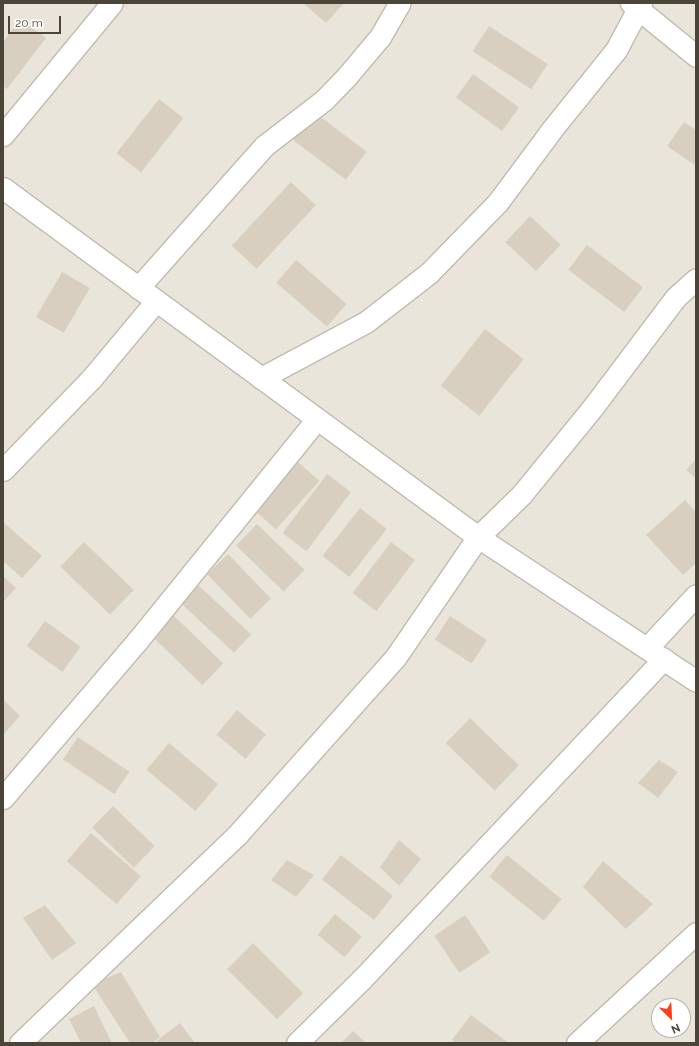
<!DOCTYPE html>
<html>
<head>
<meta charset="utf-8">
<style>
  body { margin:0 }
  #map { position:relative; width:699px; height:1046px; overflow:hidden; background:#f6f3ec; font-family:Raleway,sans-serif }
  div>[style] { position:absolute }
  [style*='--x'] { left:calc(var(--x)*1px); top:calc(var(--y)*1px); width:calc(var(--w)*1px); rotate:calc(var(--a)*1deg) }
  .residential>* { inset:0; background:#eae5da }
  .building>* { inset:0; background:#d8cfc1; transform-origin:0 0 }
  .roads { filter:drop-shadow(1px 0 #c2bbae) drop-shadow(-1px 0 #c2bbae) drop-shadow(0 1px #c2bbae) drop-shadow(0 -1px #c2bbae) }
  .minor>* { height:21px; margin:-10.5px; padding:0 10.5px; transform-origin:10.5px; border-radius:10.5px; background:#fff }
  span { translate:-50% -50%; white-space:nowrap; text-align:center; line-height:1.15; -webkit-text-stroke:3px #fff; paint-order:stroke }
  .frame { position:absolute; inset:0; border:4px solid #4b4439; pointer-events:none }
  .north { position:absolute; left:651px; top:998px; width:40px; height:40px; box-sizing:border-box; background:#fff; border:1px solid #b7b4b0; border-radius:50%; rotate:156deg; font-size:11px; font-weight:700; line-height:16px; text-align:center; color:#4b4439 }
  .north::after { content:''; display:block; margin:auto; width:14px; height:18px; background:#fc3f1d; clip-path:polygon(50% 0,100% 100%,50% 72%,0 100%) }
  .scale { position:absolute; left:8px; top:16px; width:53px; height:18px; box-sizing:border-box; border:2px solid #4b4439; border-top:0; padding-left:5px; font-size:12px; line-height:14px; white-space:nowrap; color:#4b4439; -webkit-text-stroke:3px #fff; paint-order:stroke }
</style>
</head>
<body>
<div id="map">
  <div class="residential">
    <div style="clip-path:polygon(evenodd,3px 3px,696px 3px,696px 1043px,3px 1043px,3px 3px,659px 1006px,683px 1006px,683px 1030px,659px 1030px,659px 1006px)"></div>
  </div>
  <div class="building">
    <div style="clip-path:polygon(303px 3px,344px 3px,326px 23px)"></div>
    <div style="clip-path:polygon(20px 19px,46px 38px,7px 89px,3px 86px,3px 42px)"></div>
    <div style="left:489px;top:26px;width:70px;height:30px;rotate:33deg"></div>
    <div style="left:473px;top:74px;width:57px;height:29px;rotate:36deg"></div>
    <div style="left:159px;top:99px;width:31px;height:69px;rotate:38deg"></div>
    <div style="left:314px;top:112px;width:66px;height:35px;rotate:37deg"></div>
    <div style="clip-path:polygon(684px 122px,696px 130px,696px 166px,667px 146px)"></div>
    <div style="left:291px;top:182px;width:34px;height:87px;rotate:43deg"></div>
    <div style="left:530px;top:216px;width:42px;height:36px;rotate:43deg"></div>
    <div style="left:587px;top:245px;width:70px;height:31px;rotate:37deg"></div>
    <div style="left:296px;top:260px;width:67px;height:30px;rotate:41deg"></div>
    <div style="left:62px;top:272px;width:32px;height:52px;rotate:30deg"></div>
    <div style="left:485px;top:329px;width:49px;height:72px;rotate:38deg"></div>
    <div style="clip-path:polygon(696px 459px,696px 478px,686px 470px)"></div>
    <div style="left:297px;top:461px;width:30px;height:65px;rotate:42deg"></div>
    <div style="left:327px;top:474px;width:30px;height:74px;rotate:37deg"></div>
    <div style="clip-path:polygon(685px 500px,696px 512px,696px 563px,683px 575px,646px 535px)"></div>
    <div style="left:360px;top:508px;width:34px;height:61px;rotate:38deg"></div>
    <div style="clip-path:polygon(3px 522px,42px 556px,22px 578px,3px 561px)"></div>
    <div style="left:257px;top:524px;width:66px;height:30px;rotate:44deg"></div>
    <div style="left:84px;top:542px;width:69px;height:34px;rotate:44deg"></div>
    <div style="left:391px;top:542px;width:30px;height:64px;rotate:37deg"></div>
    <div style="left:228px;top:554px;width:62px;height:29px;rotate:46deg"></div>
    <div style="clip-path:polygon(3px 576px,16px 588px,3px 602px)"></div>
    <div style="left:197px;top:584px;width:74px;height:25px;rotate:43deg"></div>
    <div style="left:170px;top:612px;width:74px;height:30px;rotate:44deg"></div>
    <div style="left:450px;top:616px;width:44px;height:28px;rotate:33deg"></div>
    <div style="left:45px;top:621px;width:44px;height:31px;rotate:36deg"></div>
    <div style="clip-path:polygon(3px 699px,20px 716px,3px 735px)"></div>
    <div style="left:237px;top:710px;width:38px;height:32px;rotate:40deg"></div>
    <div style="left:470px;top:718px;width:68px;height:35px;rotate:44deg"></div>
    <div style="left:78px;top:737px;width:62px;height:27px;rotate:34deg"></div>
    <div style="left:169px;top:743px;width:64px;height:35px;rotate:40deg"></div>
    <div style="clip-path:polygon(659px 760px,678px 772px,658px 798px,638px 783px)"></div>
    <div style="left:113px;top:806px;width:58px;height:30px;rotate:44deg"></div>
    <div style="left:91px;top:833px;width:66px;height:37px;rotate:41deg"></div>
    <div style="clip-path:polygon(399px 840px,421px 859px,399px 886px,380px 867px)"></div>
    <div style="left:341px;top:855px;width:66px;height:31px;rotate:38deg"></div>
    <div style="left:507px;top:855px;width:70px;height:28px;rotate:39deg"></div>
    <div style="clip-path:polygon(287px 860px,314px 875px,296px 897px,271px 880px)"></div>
    <div style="clip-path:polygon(603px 861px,653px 904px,626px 929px,583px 887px)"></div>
    <div style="clip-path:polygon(45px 905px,76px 943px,52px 960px,23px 918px)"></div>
    <div style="left:335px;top:914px;width:35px;height:27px;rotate:40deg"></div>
    <div style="left:465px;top:915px;width:45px;height:37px;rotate:56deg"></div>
    <div style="left:253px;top:943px;width:71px;height:37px;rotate:45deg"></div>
    <div style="clip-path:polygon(121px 972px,160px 1037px,152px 1043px,130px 1043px,92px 984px)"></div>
    <div style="clip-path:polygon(94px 1006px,112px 1043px,81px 1043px,69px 1019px)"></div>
    <div style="clip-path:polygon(471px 1015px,509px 1043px,456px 1043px,452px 1040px)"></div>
    <div style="clip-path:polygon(180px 1023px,195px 1043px,154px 1043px)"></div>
    <div style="clip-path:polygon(353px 1031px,366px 1043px,341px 1043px)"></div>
  </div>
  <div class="roads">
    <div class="minor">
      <div style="--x:631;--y:3;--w:84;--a:39.2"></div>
      <div style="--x:3;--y:135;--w:171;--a:-50.5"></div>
      <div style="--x:3;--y:188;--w:589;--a:36.31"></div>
      <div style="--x:478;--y:537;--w:261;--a:33.4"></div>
      <div style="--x:138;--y:288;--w:190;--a:-48.4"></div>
      <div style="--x:264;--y:146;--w:76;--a:-37.5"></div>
      <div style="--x:324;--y:100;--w:33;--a:-46"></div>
      <div style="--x:347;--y:76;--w:51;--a:-49.8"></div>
      <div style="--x:380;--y:37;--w:39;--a:-60"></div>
      <div style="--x:261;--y:378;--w:119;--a:-28.1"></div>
      <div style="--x:366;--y:322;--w:80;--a:-37.9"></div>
      <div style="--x:429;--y:273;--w:99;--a:-45.8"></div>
      <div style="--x:498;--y:202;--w:92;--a:-53.4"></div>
      <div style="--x:553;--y:128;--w:100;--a:-51.1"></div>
      <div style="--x:616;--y:50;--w:53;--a:-62"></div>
      <div style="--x:3;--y:470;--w:127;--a:-46"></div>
      <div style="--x:91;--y:379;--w:102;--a:-50.2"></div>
      <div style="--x:647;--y:648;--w:72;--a:-47.2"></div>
      <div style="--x:3;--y:798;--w:208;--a:-49.5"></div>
      <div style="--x:138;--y:640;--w:284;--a:-51"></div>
      <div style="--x:20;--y:1043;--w:302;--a:-43.8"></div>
      <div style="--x:238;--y:834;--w:236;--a:-48.3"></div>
      <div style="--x:395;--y:658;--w:147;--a:-55.6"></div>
      <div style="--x:478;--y:537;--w:62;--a:-44.3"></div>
      <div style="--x:522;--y:494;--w:112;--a:-50.8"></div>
      <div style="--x:593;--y:407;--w:136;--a:-53"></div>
      <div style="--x:675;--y:298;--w:28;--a:-42"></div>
      <div style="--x:297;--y:1043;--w:91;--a:-44.6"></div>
      <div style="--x:362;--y:979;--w:440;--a:-46.7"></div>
      <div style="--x:577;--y:1043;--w:162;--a:-42.7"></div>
    </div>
  </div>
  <div class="frame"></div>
  <div class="north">N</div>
  <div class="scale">20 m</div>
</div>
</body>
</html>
